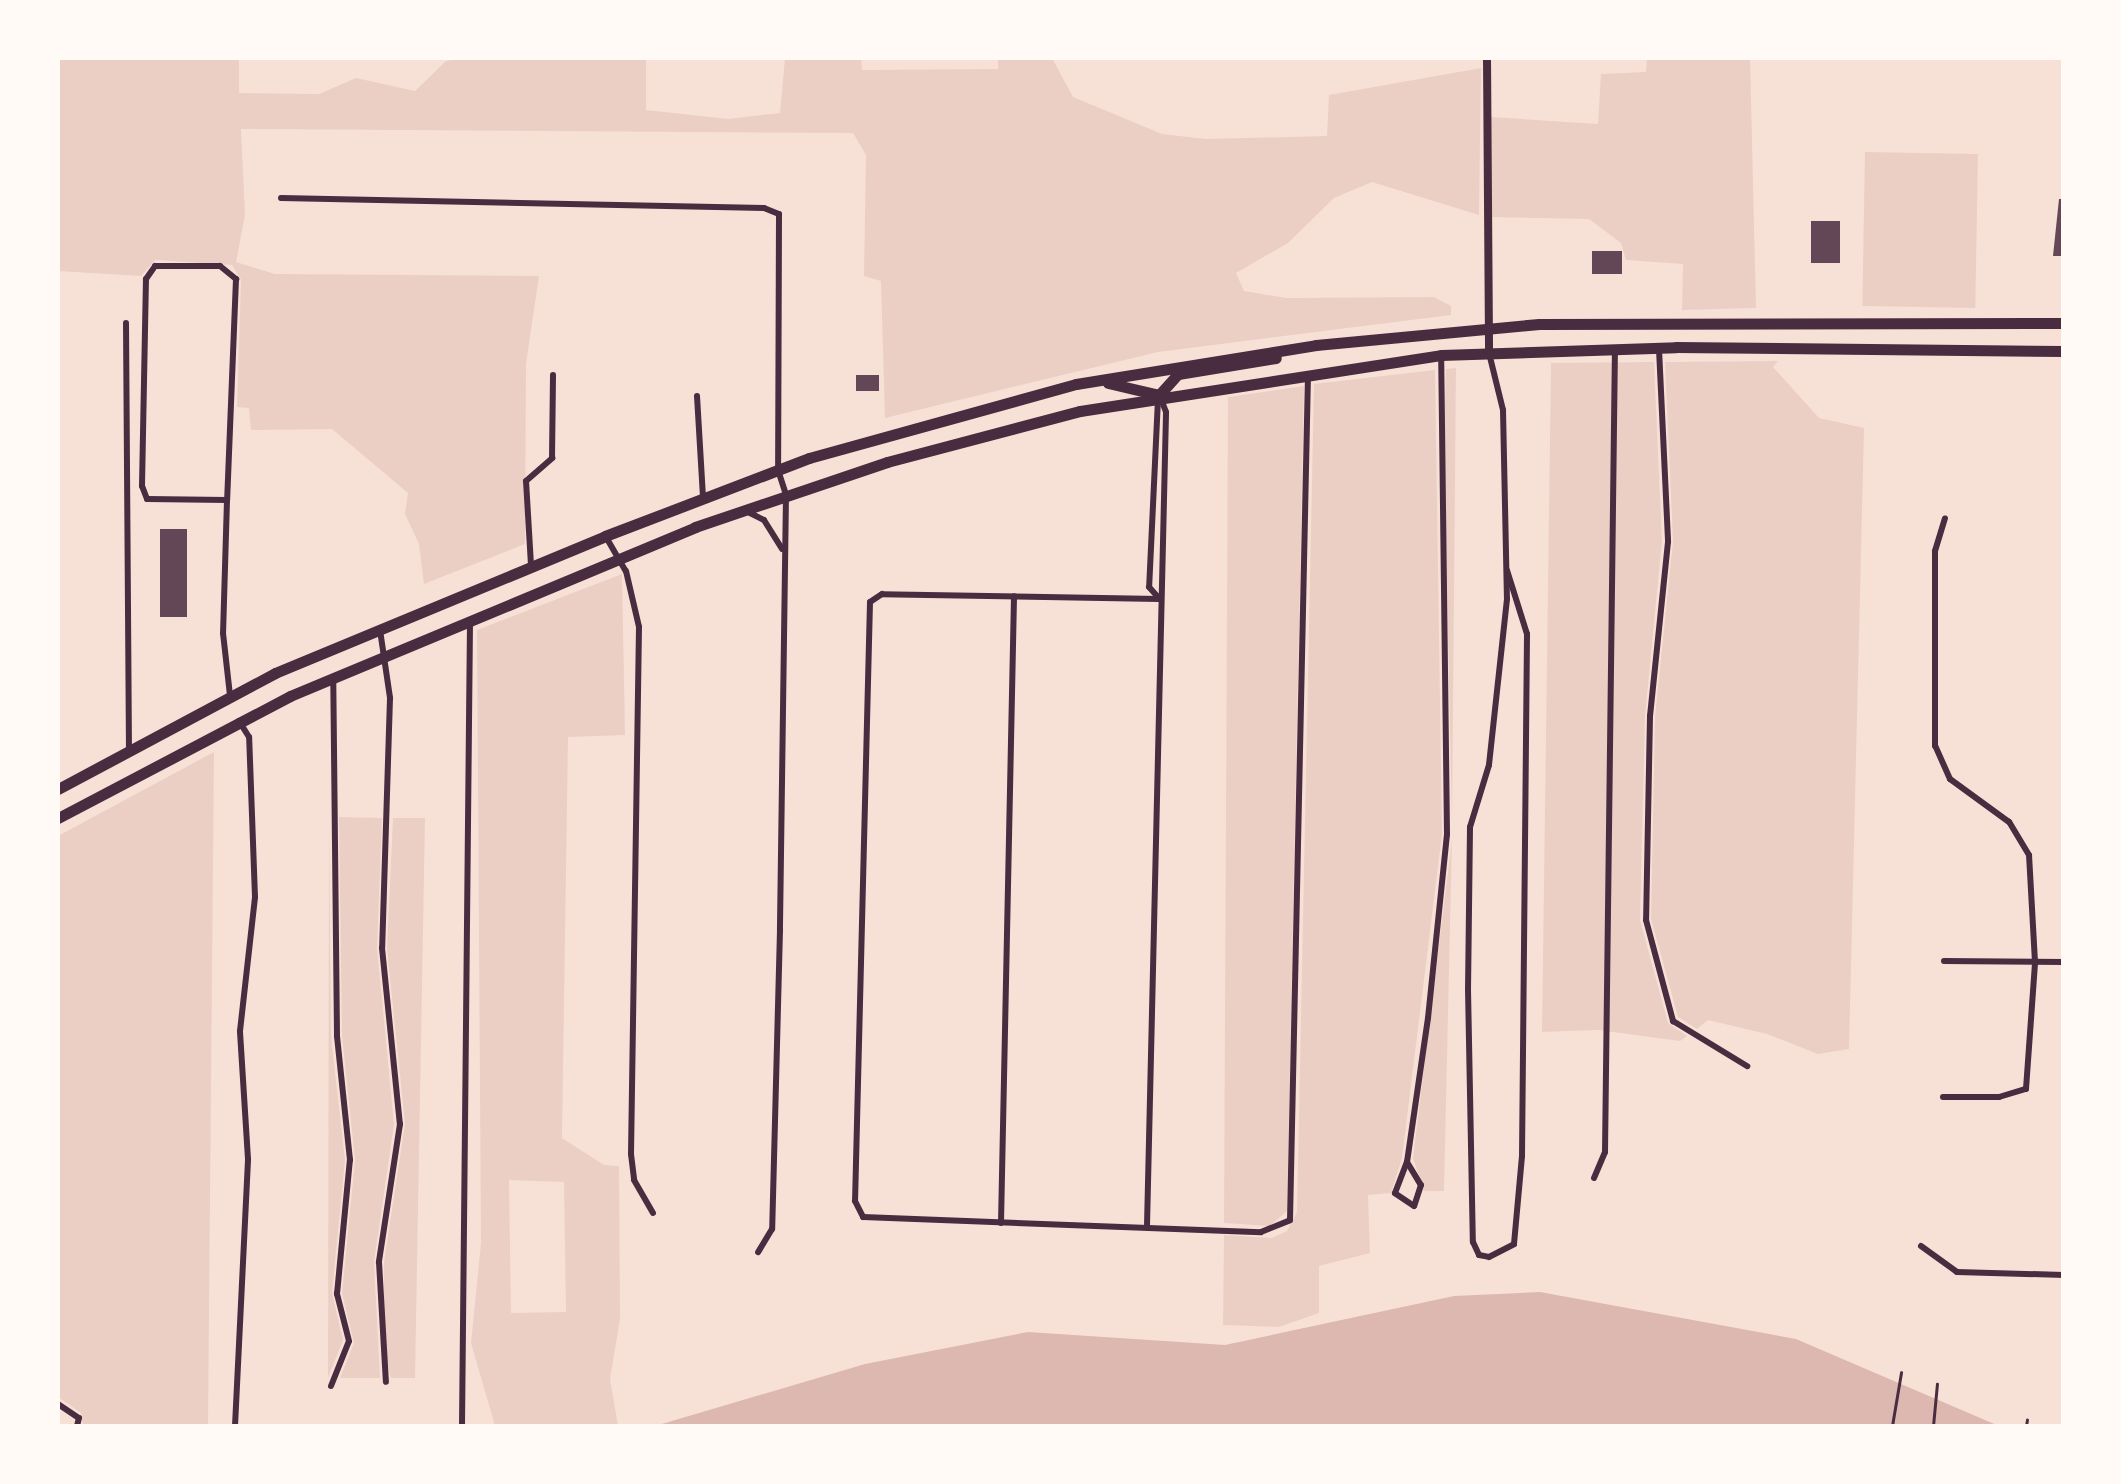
<!DOCTYPE html>
<html>
<head>
<meta charset="utf-8">
<style>
  body { margin:0 }
  #map { position:relative; width:2121px; height:1484px; overflow:hidden; background:#f7e1d7; font-family:Barlow,sans-serif }
  div>[style] { position:absolute }
  [style*='--x'] { left:calc(var(--x)*1px); top:calc(var(--y)*1px); width:calc(var(--w)*1px); rotate:calc(var(--a)*1deg) }
  .green>* { inset:0; background:#ebcfc5; transform-origin:0 0 }
  .water>* { inset:0; background:#dcb8b0 }
  .building>* { inset:0; background:#644757; transform-origin:0 0 }
  .path>* { height:2.5px; margin:-1.25px; padding:0 1.25px; transform-origin:1.25px; border-radius:1.25px; background:#4a2c40 }
  .minor>* { height:6px; margin:-3px; padding:0 3px; transform-origin:3px; border-radius:3px; background:#4a2c40 }
  .tertiary>* { height:8px; margin:-4px; padding:0 4px; transform-origin:4px; border-radius:4px; background:#4a2c40 }
  .trunk>* { height:11px; margin:-5.5px; padding:0 5.5px; transform-origin:5.5px; border-radius:5.5px; background:#4a2c40 }
  span { translate:-50% -50%; white-space:nowrap; text-align:center; line-height:1.15; -webkit-text-stroke:8px #fffaf5; paint-order:stroke }
  .frame { position:absolute; inset:0; border:60px solid #fffaf5; pointer-events:none }
</style>
</head>
<body>
<div id="map">
  <div class="green">
    <div style="clip-path:polygon(58px 58px,239px 58px,239px 93px,319px 94px,356px 78px,415px 91px,446px 61px,462px 58px,646px 58px,646px 110px,728px 119px,780px 113px,785px 58px,861px 58px,862px 70px,998px 69px,998px 58px,1052px 58px,1073px 97px,1162px 134px,1206px 139px,1327px 136px,1329px 95px,1481px 68px,1479px 215px,1372px 182px,1334px 198px,1288px 243px,1236px 273px,1244px 291px,1286px 298px,1434px 297px,1451px 306px,1451px 315px,1158px 352px,885px 418px,881px 281px,864px 276px,866px 155px,853px 133px,241px 129px,245px 215px,236px 262px,275px 274px,539px 276px,526px 364px,525px 544px,424px 584px,419px 544px,405px 514px,408px 493px,332px 429px,251px 430px,249px 408px,237px 407px,241px 280px,232px 265px,155px 260px,141px 276px,58px 271px)"></div>
    <div style="clip-path:polygon(1647px 58px,1750px 58px,1756px 308px,1682px 310px,1683px 264px,1626px 260px,1621px 243px,1589px 219px,1489px 217px,1491px 117px,1598px 124px,1601px 74px,1646px 72px)"></div>
    <div style="left:1865px;top:152px;width:113px;height:154px;rotate:1deg"></div>
    <div style="clip-path:polygon(1778px 361px,1773px 367px,1819px 418px,1864px 428px,1849px 1049px,1818px 1054px,1767px 1034px,1708px 1020px,1697px 1029px,1678px 1017px,1651px 919px,1655px 717px,1673px 541px,1665px 362px)"></div>
    <div style="clip-path:polygon(1654px 362px,1662px 541px,1645px 716px,1640px 920px,1668px 1023px,1687px 1036px,1680px 1041px,1598px 1030px,1542px 1032px,1551px 363px)"></div>
    <div style="clip-path:polygon(1456px 368px,1452px 821px,1444px 442px,1446px 369px)"></div>
    <div style="clip-path:polygon(1435px 370px,1442px 834px,1402px 1158px,1391px 1193px,1368px 1195px,1370px 1253px,1319px 1266px,1319px 1313px,1279px 1327px,1223px 1325px,1224px 1235px,1272px 1238px,1287px 1231px,1297px 1212px,1314px 384px)"></div>
    <div style="clip-path:polygon(1304px 386px,1287px 1211px,1270px 1226px,1224px 1223px,1228px 397px)"></div>
    <div style="clip-path:polygon(evenodd,622px 574px,625px 735px,568px 737px,562px 1138px,604px 1165px,619px 1166px,620px 1319px,610px 1379px,618px 1426px,495px 1426px,471px 1343px,481px 1243px,477px 630px,622px 574px,509px 1180px,564px 1182px,566px 1312px,511px 1313px,509px 1180px)"></div>
    <div style="clip-path:polygon(214px 752px,208px 1426px,83px 1426px,81px 1413px,58px 1397px,58px 836px)"></div>
    <div style="clip-path:polygon(329px 817px,331px 1036px,345px 1160px,332px 1293px,343px 1340px,328px 1378px)"></div>
    <div style="clip-path:polygon(339px 817px,382px 818px,377px 948px,394px 1124px,374px 1262px,380px 1378px,340px 1378px,354px 1343px,342px 1293px,355px 1160px,342px 1036px)"></div>
    <div style="clip-path:polygon(393px 818px,425px 818px,415px 1378px,391px 1378px,384px 1349px,384px 1262px,405px 1124px,387px 948px)"></div>
    <div style="clip-path:polygon(1452px 839px,1444px 1191px,1424px 1191px,1413px 1158px)"></div>
  </div>
  <div class="water">
    <div style="clip-path:polygon(1540px 1292px,1796px 1339px,1999px 1426px,655px 1426px,865px 1364px,1028px 1332px,1225px 1345px,1454px 1296px)"></div>
  </div>
  <div class="building">
    <div style="clip-path:polygon(2059px 199px,2064px 199px,2064px 256px,2053px 256px)"></div>
    <div style="left:1811px;top:221px;width:29px;height:42px"></div>
    <div style="left:1592px;top:251px;width:30px;height:23px"></div>
    <div style="left:856px;top:375px;width:23px;height:16px"></div>
    <div style="left:160px;top:529px;width:27px;height:88px"></div>
  </div>
  <div class="path">
    <div style="--x:1892;--y:1426;--w:54;--a:-80.4"></div>
    <div style="--x:1933;--y:1426;--w:42;--a:-84.6"></div>
    <div style="--x:2026;--y:1426;--w:6;--a:-81"></div>
  </div>
  <div class="minor">
    <div style="--x:281;--y:198;--w:483;--a:1.2"></div>
    <div style="--x:764;--y:208;--w:16;--a:22"></div>
    <div style="--x:779;--y:214;--w:256;--a:90.2"></div>
    <div style="--x:778;--y:470;--w:26;--a:72"></div>
    <div style="--x:786;--y:495;--w:435;--a:90.8"></div>
    <div style="--x:780;--y:930;--w:299;--a:91.5"></div>
    <div style="--x:772;--y:1229;--w:27;--a:121"></div>
    <div style="--x:155;--y:266;--w:65;--a:0"></div>
    <div style="--x:220;--y:266;--w:21;--a:39"></div>
    <div style="--x:236;--y:279;--w:221;--a:92.3"></div>
    <div style="--x:227;--y:500;--w:80;--a:-179.3"></div>
    <div style="--x:147;--y:499;--w:14;--a:-111"></div>
    <div style="--x:142;--y:486;--w:207;--a:-88.9"></div>
    <div style="--x:146;--y:279;--w:16;--a:-55"></div>
    <div style="--x:126;--y:323;--w:425;--a:89.6"></div>
    <div style="--x:1659;--y:349;--w:193;--a:87.3"></div>
    <div style="--x:1668;--y:542;--w:175;--a:95.9"></div>
    <div style="--x:1650;--y:716;--w:204;--a:91.1"></div>
    <div style="--x:1646;--y:920;--w:105;--a:75"></div>
    <div style="--x:1673;--y:1021;--w:87;--a:31.3"></div>
    <div style="--x:1489;--y:353;--w:59;--a:76.2"></div>
    <div style="--x:1503;--y:410;--w:189;--a:88.8"></div>
    <div style="--x:1507;--y:599;--w:167;--a:96.2"></div>
    <div style="--x:1489;--y:765;--w:65;--a:107"></div>
    <div style="--x:1470;--y:827;--w:162;--a:90.7"></div>
    <div style="--x:1468;--y:989;--w:253;--a:88.9"></div>
    <div style="--x:1473;--y:1242;--w:14;--a:65"></div>
    <div style="--x:1479;--y:1255;--w:10;--a:11"></div>
    <div style="--x:1489;--y:1257;--w:28;--a:-27"></div>
    <div style="--x:1514;--y:1244;--w:88;--a:-84.8"></div>
    <div style="--x:1522;--y:1156;--w:522;--a:-89.45"></div>
    <div style="--x:1527;--y:634;--w:67;--a:-107.4"></div>
    <div style="--x:697;--y:396;--w:101;--a:86.6"></div>
    <div style="--x:1158;--y:399;--w:188;--a:92.7"></div>
    <div style="--x:1149;--y:587;--w:15;--a:48"></div>
    <div style="--x:227;--y:500;--w:133;--a:91.7"></div>
    <div style="--x:223;--y:633;--w:62;--a:83.6"></div>
    <div style="--x:748;--y:512;--w:18;--a:27"></div>
    <div style="--x:764;--y:520;--w:34;--a:58"></div>
    <div style="--x:606;--y:537;--w:39;--a:60"></div>
    <div style="--x:626;--y:571;--w:57;--a:76.9"></div>
    <div style="--x:639;--y:627;--w:527;--a:90.87"></div>
    <div style="--x:631;--y:1154;--w:26;--a:83"></div>
    <div style="--x:634;--y:1180;--w:38;--a:60"></div>
    <div style="--x:531;--y:565;--w:84;--a:-93.4"></div>
    <div style="--x:526;--y:481;--w:35;--a:-41"></div>
    <div style="--x:552;--y:458;--w:83;--a:-89.3"></div>
    <div style="--x:1159;--y:599;--w:277;--a:-179"></div>
    <div style="--x:882;--y:594;--w:14;--a:146"></div>
    <div style="--x:870;--y:602;--w:599;--a:91.43"></div>
    <div style="--x:855;--y:1201;--w:18;--a:63"></div>
    <div style="--x:863;--y:1217;--w:398;--a:2.2"></div>
    <div style="--x:1261;--y:1232;--w:31;--a:-22"></div>
    <div style="--x:1290;--y:1220;--w:846;--a:-88.78"></div>
    <div style="--x:380;--y:630;--w:69;--a:81.6"></div>
    <div style="--x:390;--y:698;--w:250;--a:91.8"></div>
    <div style="--x:382;--y:948;--w:177;--a:84.2"></div>
    <div style="--x:400;--y:1124;--w:140;--a:98.7"></div>
    <div style="--x:379;--y:1262;--w:120;--a:86.7"></div>
    <div style="--x:1944;--y:961;--w:120;--a:0.5"></div>
    <div style="--x:1943;--y:1097;--w:56;--a:0"></div>
    <div style="--x:1999;--y:1097;--w:28;--a:-17"></div>
    <div style="--x:2026;--y:1089;--w:127;--a:-85.9"></div>
    <div style="--x:2035;--y:962;--w:107;--a:-93.2"></div>
    <div style="--x:2029;--y:855;--w:39;--a:-121"></div>
    <div style="--x:2009;--y:822;--w:73;--a:-143.9"></div>
    <div style="--x:1950;--y:779;--w:36;--a:-114"></div>
    <div style="--x:1935;--y:746;--w:195;--a:-90"></div>
    <div style="--x:1935;--y:551;--w:34;--a:-73"></div>
    <div style="--x:1407;--y:1162;--w:27;--a:59"></div>
    <div style="--x:1421;--y:1185;--w:22;--a:108"></div>
    <div style="--x:1414;--y:1206;--w:23;--a:-146"></div>
    <div style="--x:1395;--y:1193;--w:33;--a:-69"></div>
    <div style="--x:1407;--y:1162;--w:146;--a:-81.7"></div>
    <div style="--x:1428;--y:1018;--w:185;--a:-84.1"></div>
    <div style="--x:1447;--y:834;--w:478;--a:-90.7"></div>
    <div style="--x:1594;--y:1178;--w:28;--a:-67"></div>
    <div style="--x:1605;--y:1152;--w:803;--a:-89.29"></div>
    <div style="--x:1001;--y:1223;--w:627;--a:-88.81"></div>
    <div style="--x:1147;--y:1226;--w:814;--a:-88.66"></div>
    <div style="--x:1166;--y:412;--w:14;--a:-111"></div>
    <div style="--x:1921;--y:1246;--w:44;--a:35.8"></div>
    <div style="--x:1957;--y:1272;--w:107;--a:1.6"></div>
    <div style="--x:331;--y:1386;--w:48;--a:-68.2"></div>
    <div style="--x:349;--y:1341;--w:49;--a:-104.3"></div>
    <div style="--x:337;--y:1294;--w:135;--a:-84.5"></div>
    <div style="--x:350;--y:1160;--w:125;--a:-96"></div>
    <div style="--x:337;--y:1036;--w:357;--a:-90.6"></div>
    <div style="--x:58;--y:1404;--w:25;--a:34"></div>
    <div style="--x:79;--y:1418;--w:8;--a:104"></div>
    <div style="--x:235;--y:1426;--w:267;--a:-87.2"></div>
    <div style="--x:248;--y:1159;--w:128;--a:-93.6"></div>
    <div style="--x:240;--y:1031;--w:135;--a:-83.6"></div>
    <div style="--x:255;--y:897;--w:160;--a:-92.1"></div>
    <div style="--x:249;--y:737;--w:19;--a:-122"></div>
    <div style="--x:462;--y:1426;--w:805;--a:-89.43"></div>
  </div>
  <div class="tertiary">
    <div style="--x:1487;--y:58;--w:295;--a:89.6"></div>
  </div>
  <div class="trunk">
    <div style="--x:1108;--y:383;--w:52;--a:13.2"></div>
    <div style="--x:1159;--y:395;--w:28;--a:-48"></div>
    <div style="--x:1178;--y:374;--w:99;--a:-9.3"></div>
    <div style="--x:58;--y:789;--w:246;--a:-28.1"></div>
    <div style="--x:275;--y:673;--w:357;--a:-22.5"></div>
    <div style="--x:605;--y:536;--w:218;--a:-20.9"></div>
    <div style="--x:809;--y:458;--w:277;--a:-15.5"></div>
    <div style="--x:1076;--y:384;--w:243;--a:-9.2"></div>
    <div style="--x:1316;--y:345;--w:224;--a:-5.4"></div>
    <div style="--x:1539;--y:324;--w:525;--a:-0.11"></div>
    <div style="--x:58;--y:818;--w:262;--a:-27.7"></div>
    <div style="--x:290;--y:696;--w:439;--a:-22.6"></div>
    <div style="--x:695;--y:527;--w:203;--a:-18.7"></div>
    <div style="--x:887;--y:462;--w:200;--a:-14.8"></div>
    <div style="--x:1080;--y:411;--w:365;--a:-8.8"></div>
    <div style="--x:1441;--y:355;--w:235;--a:-1.9"></div>
    <div style="--x:1676;--y:347;--w:388;--a:0.6"></div>
  </div>
  <div class="frame"></div>
</div>
</body>
</html>
